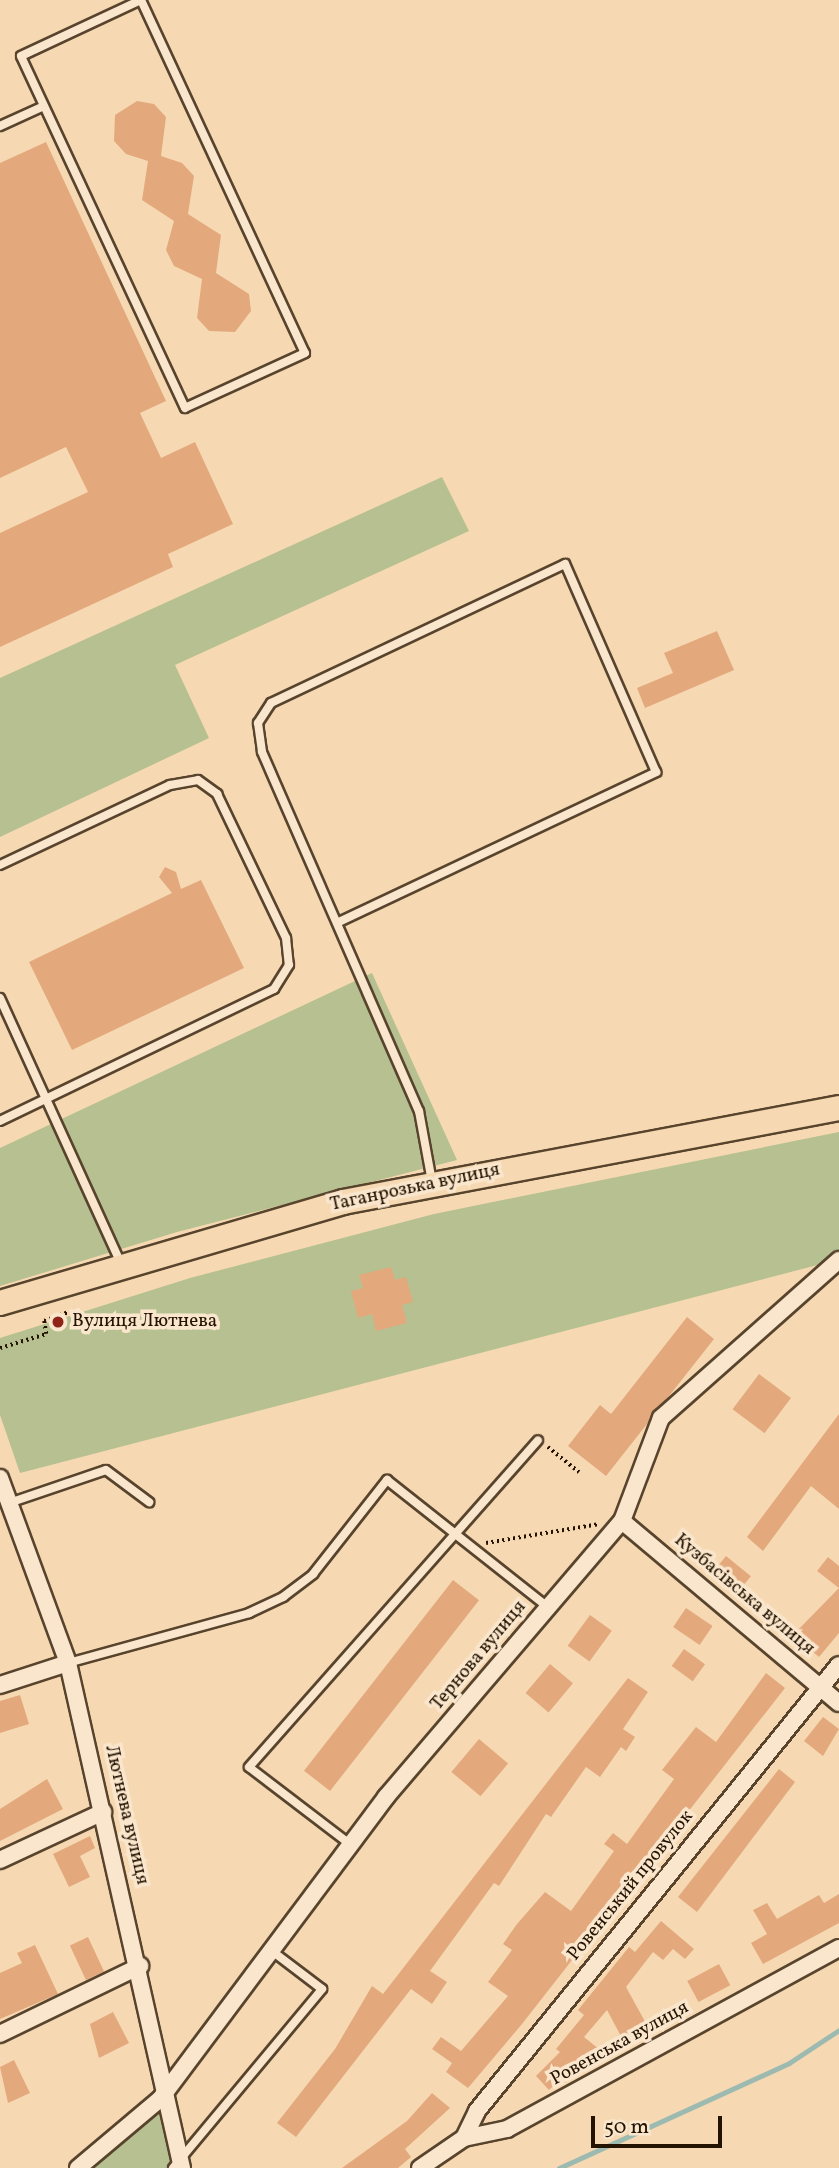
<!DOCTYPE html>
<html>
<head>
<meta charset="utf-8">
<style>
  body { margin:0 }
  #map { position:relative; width:839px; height:2168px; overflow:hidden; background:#f6d9b2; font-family:Vollkorn,serif }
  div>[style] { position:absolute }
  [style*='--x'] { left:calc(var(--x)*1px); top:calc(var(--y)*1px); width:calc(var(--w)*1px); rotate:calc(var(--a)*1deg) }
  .green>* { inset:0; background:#b6c090 }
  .stream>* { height:5px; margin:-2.5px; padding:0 2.5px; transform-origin:2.5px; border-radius:2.5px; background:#9dbab1 }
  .building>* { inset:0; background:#e3a97d; transform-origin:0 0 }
  .path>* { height:3.5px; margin-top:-1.75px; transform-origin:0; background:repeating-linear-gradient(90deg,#241301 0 2px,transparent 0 5.5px) }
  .roads { filter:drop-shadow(2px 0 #58442d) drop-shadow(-2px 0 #58442d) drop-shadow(0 2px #58442d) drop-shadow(0 -2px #58442d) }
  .service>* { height:8px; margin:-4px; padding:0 4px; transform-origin:4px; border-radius:4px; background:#f9e6cd }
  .minor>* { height:16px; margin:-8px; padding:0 8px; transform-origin:8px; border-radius:8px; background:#f9e6cd }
  .trunk>* { height:24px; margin:-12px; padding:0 12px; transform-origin:12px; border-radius:12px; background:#f6d9b2 }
  .dots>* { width:19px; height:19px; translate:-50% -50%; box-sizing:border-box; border:4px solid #f9e6cd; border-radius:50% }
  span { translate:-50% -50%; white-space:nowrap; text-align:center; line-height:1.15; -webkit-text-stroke:7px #f9e6cd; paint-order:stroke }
  .street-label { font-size:19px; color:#241301 }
  .poi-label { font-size:19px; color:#241301 }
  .left { translate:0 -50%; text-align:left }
  .scale { position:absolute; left:591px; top:2116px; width:131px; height:32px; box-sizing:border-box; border:4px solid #241301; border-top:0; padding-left:9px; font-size:21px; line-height:24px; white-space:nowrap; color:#241301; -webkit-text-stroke:5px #f9e6cd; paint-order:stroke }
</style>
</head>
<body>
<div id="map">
  <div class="green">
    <div style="clip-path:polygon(442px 477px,469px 531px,175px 665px,209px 738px,0 837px,0 678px)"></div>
    <div style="clip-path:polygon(372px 973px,457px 1160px,177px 1232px,0 1286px,0 1148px)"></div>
    <div style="clip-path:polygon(839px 1132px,839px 1252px,829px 1262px,20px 1473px,0 1415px,0 1338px,190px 1278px,434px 1214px)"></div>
    <div style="clip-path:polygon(165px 2103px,181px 2168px,89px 2168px)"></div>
  </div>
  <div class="stream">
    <div style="--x:559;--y:2168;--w:253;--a:-24.5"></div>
    <div style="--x:789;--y:2063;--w:60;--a:-33.4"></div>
  </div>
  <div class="building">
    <div style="clip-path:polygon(137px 101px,154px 104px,166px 117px,161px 156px,182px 163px,194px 176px,188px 214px,221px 235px,216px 273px,249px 294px,251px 311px,235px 332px,209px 331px,197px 318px,202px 279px,174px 266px,166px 250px,174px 221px,142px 200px,148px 161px,126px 154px,114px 141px,115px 115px)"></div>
    <div style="clip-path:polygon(46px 142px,166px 401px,140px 413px,161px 458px,195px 442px,233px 524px,168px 554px,173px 567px,0 647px,0 533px,88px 492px,66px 447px,0 478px,0 163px)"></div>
    <div style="clip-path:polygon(717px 631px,734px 670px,645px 708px,637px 688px,673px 673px,664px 653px)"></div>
    <div style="clip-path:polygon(165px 867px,176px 872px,181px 889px,201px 880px,244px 968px,72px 1050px,29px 962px,172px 893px,159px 877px)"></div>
    <div style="clip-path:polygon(391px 1267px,395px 1280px,406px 1277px,413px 1302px,402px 1305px,407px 1323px,376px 1331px,372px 1314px,358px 1318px,351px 1291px,363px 1288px,359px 1275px)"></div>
    <div style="clip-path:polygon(687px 1317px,714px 1339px,606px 1476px,568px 1446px,600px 1405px,611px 1414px)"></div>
    <div style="left:759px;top:1374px;width:40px;height:44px;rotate:37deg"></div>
    <div style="clip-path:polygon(839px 1414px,839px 1509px,811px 1486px,763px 1551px,747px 1537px)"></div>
    <div style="left:726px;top:1556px;width:32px;height:21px;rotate:39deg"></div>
    <div style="clip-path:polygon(828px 1557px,839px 1566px,839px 1588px,817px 1571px)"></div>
    <div style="left:453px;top:1580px;width:33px;height:242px;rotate:38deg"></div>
    <div style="clip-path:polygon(839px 1588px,839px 1633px,819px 1657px,793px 1635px)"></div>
    <div style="left:686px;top:1608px;width:32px;height:23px;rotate:34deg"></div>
    <div style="left:590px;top:1615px;width:27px;height:38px;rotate:36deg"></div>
    <div style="left:684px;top:1649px;width:26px;height:21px;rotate:36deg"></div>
    <div style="left:550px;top:1664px;width:30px;height:38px;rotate:40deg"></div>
    <div style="clip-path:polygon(766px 1673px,785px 1688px,522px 2024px,468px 2088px,446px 2072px,452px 2063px,432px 2049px,441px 2037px,461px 2051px,508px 1996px,488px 1982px,512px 1950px,503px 1944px,517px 1924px,545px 1892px,571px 1911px,614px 1851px,604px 1844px,613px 1833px,627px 1844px,674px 1779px,662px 1770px,696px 1727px,716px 1742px)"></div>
    <div style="clip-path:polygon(628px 1678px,648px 1692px,623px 1729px,635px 1737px,626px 1751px,621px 1747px,600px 1777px,586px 1767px,551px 1817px,546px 1814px,499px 1886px,494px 1883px,430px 1971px,447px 1982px,432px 2004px,411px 1989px,296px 2137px,277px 2123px,335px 2049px,372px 1986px,383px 1994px)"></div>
    <div style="clip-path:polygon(20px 1695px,29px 1724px,0 1733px,0 1701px)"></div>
    <div style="clip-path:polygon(823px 1717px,839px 1729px,823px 1756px,804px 1741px)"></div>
    <div style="left:479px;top:1739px;width:38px;height:43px;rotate:40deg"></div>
    <div style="clip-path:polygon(779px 1769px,795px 1782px,697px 1912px,678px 1897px)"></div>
    <div style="clip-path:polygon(47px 1779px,63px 1809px,0 1841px,0 1809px)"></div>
    <div style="clip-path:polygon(90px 1836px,95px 1848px,80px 1856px,90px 1877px,69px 1887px,53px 1854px)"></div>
    <div style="clip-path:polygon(839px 1894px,839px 1923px,763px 1964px,751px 1943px,767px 1934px,753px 1910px,767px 1903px,777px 1919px,819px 1895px,824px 1903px)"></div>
    <div style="clip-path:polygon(661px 1921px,694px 1949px,685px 1959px,673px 1949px,663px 1960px,653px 1952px,626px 1987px,648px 2027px,623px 2040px,607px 2010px,584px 2037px,599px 2049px,581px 2070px,575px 2065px,549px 2090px,536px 2076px,560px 2052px,556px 2049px,584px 2015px,578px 2010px,629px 1947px,635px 1952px)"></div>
    <div style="left:88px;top:1937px;width:38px;height:20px;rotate:65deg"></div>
    <div style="clip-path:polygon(35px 1945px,58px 1994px,0 2019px,0 1973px,22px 1963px,17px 1953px)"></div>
    <div style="left:719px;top:1964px;width:24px;height:36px;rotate:62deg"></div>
    <div style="clip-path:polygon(113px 2012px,129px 2043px,99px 2058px,90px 2024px)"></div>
    <div style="clip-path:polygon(14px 2060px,30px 2093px,8px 2103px,0 2067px)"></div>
    <div style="clip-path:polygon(432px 2093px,450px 2108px,405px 2149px,411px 2157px,398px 2168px,342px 2168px,407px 2121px)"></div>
  </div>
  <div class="path">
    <div style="--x:0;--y:1348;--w:48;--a:-16.9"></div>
    <div style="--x:46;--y:1334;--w:13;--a:-99"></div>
    <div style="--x:44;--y:1321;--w:27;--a:-20"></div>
    <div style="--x:548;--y:1447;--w:40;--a:39"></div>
    <div style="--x:486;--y:1543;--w:115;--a:-9.5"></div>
  </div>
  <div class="roads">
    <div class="service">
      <div style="--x:141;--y:0;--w:389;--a:65.1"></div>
      <div style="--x:305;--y:353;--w:132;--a:155.4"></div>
      <div style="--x:185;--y:408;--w:388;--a:-115"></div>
      <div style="--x:21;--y:56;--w:132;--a:-25"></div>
      <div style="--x:0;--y:126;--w:48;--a:-24.4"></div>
      <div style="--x:0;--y:865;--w:188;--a:-25.2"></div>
      <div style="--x:170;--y:785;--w:28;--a:-10"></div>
      <div style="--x:198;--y:780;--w:24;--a:36"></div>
      <div style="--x:217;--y:794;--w:160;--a:64.4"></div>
      <div style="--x:286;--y:938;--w:27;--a:84"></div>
      <div style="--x:289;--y:965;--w:28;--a:122"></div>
      <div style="--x:274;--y:989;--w:304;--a:154.3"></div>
      <div style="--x:339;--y:922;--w:351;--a:-25.3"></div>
      <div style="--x:656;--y:772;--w:227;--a:-113.6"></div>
      <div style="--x:565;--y:564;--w:325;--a:154.7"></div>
      <div style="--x:271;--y:703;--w:24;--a:123"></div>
      <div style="--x:258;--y:723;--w:29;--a:82"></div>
      <div style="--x:262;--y:752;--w:392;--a:66.4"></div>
      <div style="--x:419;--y:1111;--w:72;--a:79.6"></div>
      <div style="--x:0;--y:998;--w:291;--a:65.5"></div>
      <div style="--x:9;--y:1503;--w:102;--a:-18.8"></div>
      <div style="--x:106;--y:1470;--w:54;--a:36.7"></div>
      <div style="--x:68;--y:1663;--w:188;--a:-15.4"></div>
      <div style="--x:249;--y:1613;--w:38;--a:-25"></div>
      <div style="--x:283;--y:1597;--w:38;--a:-37"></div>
      <div style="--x:313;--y:1574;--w:120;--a:-51.8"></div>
      <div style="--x:387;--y:1480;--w:205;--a:38.3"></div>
      <div style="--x:351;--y:1845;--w:128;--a:-142.6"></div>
      <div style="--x:249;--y:1767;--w:436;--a:-48.5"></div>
      <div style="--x:173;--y:2168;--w:233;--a:-50.2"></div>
      <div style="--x:322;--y:1989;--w:63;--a:-142.8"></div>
    </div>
    <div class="minor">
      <div style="--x:0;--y:1478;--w:197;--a:69.8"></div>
      <div style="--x:68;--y:1663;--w:518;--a:77.28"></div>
      <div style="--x:622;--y:1521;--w:283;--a:40"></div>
      <div style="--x:0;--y:1685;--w:71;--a:-17.9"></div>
      <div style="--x:0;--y:1860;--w:114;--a:-25"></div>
      <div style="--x:0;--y:2034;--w:156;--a:-25.9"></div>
      <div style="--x:464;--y:2138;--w:30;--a:-64"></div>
      <div style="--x:477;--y:2111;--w:574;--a:-50.94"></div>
      <div style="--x:78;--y:2168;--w:109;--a:-40.1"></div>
      <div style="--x:161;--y:2098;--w:376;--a:-53.2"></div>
      <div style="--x:386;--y:1797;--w:363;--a:-49.5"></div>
      <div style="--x:622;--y:1521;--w:110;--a:-69.3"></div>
      <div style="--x:661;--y:1418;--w:238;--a:-41.6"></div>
      <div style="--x:420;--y:2168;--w:53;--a:-34.3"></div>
      <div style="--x:464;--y:2138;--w:44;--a:-11.8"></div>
      <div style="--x:507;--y:2129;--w:378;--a:-28.6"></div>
    </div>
    <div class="trunk">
      <div style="--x:0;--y:1303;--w:358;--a:-16.4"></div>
      <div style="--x:343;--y:1202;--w:505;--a:-10.73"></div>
    </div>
  </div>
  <div class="dots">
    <div style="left:58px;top:1322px;background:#8f2418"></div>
  </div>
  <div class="street-label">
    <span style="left:415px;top:1188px;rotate:-12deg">Таганрозька вулиця</span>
    <span style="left:744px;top:1595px;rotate:40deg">Кузбасівська вулиця</span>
    <span style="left:479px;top:1656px;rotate:-50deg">Тернова вулиця</span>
    <span style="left:126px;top:1815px;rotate:77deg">Лютнева вулиця</span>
    <span style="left:631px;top:1886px;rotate:-51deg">Ровенський провулок</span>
    <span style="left:620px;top:2044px;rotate:-29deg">Ровенська вулиця</span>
  </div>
  <div class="poi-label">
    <span class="left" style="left:72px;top:1322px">Вулиця Лютнева</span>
  </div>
  <div class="scale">50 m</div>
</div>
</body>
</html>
